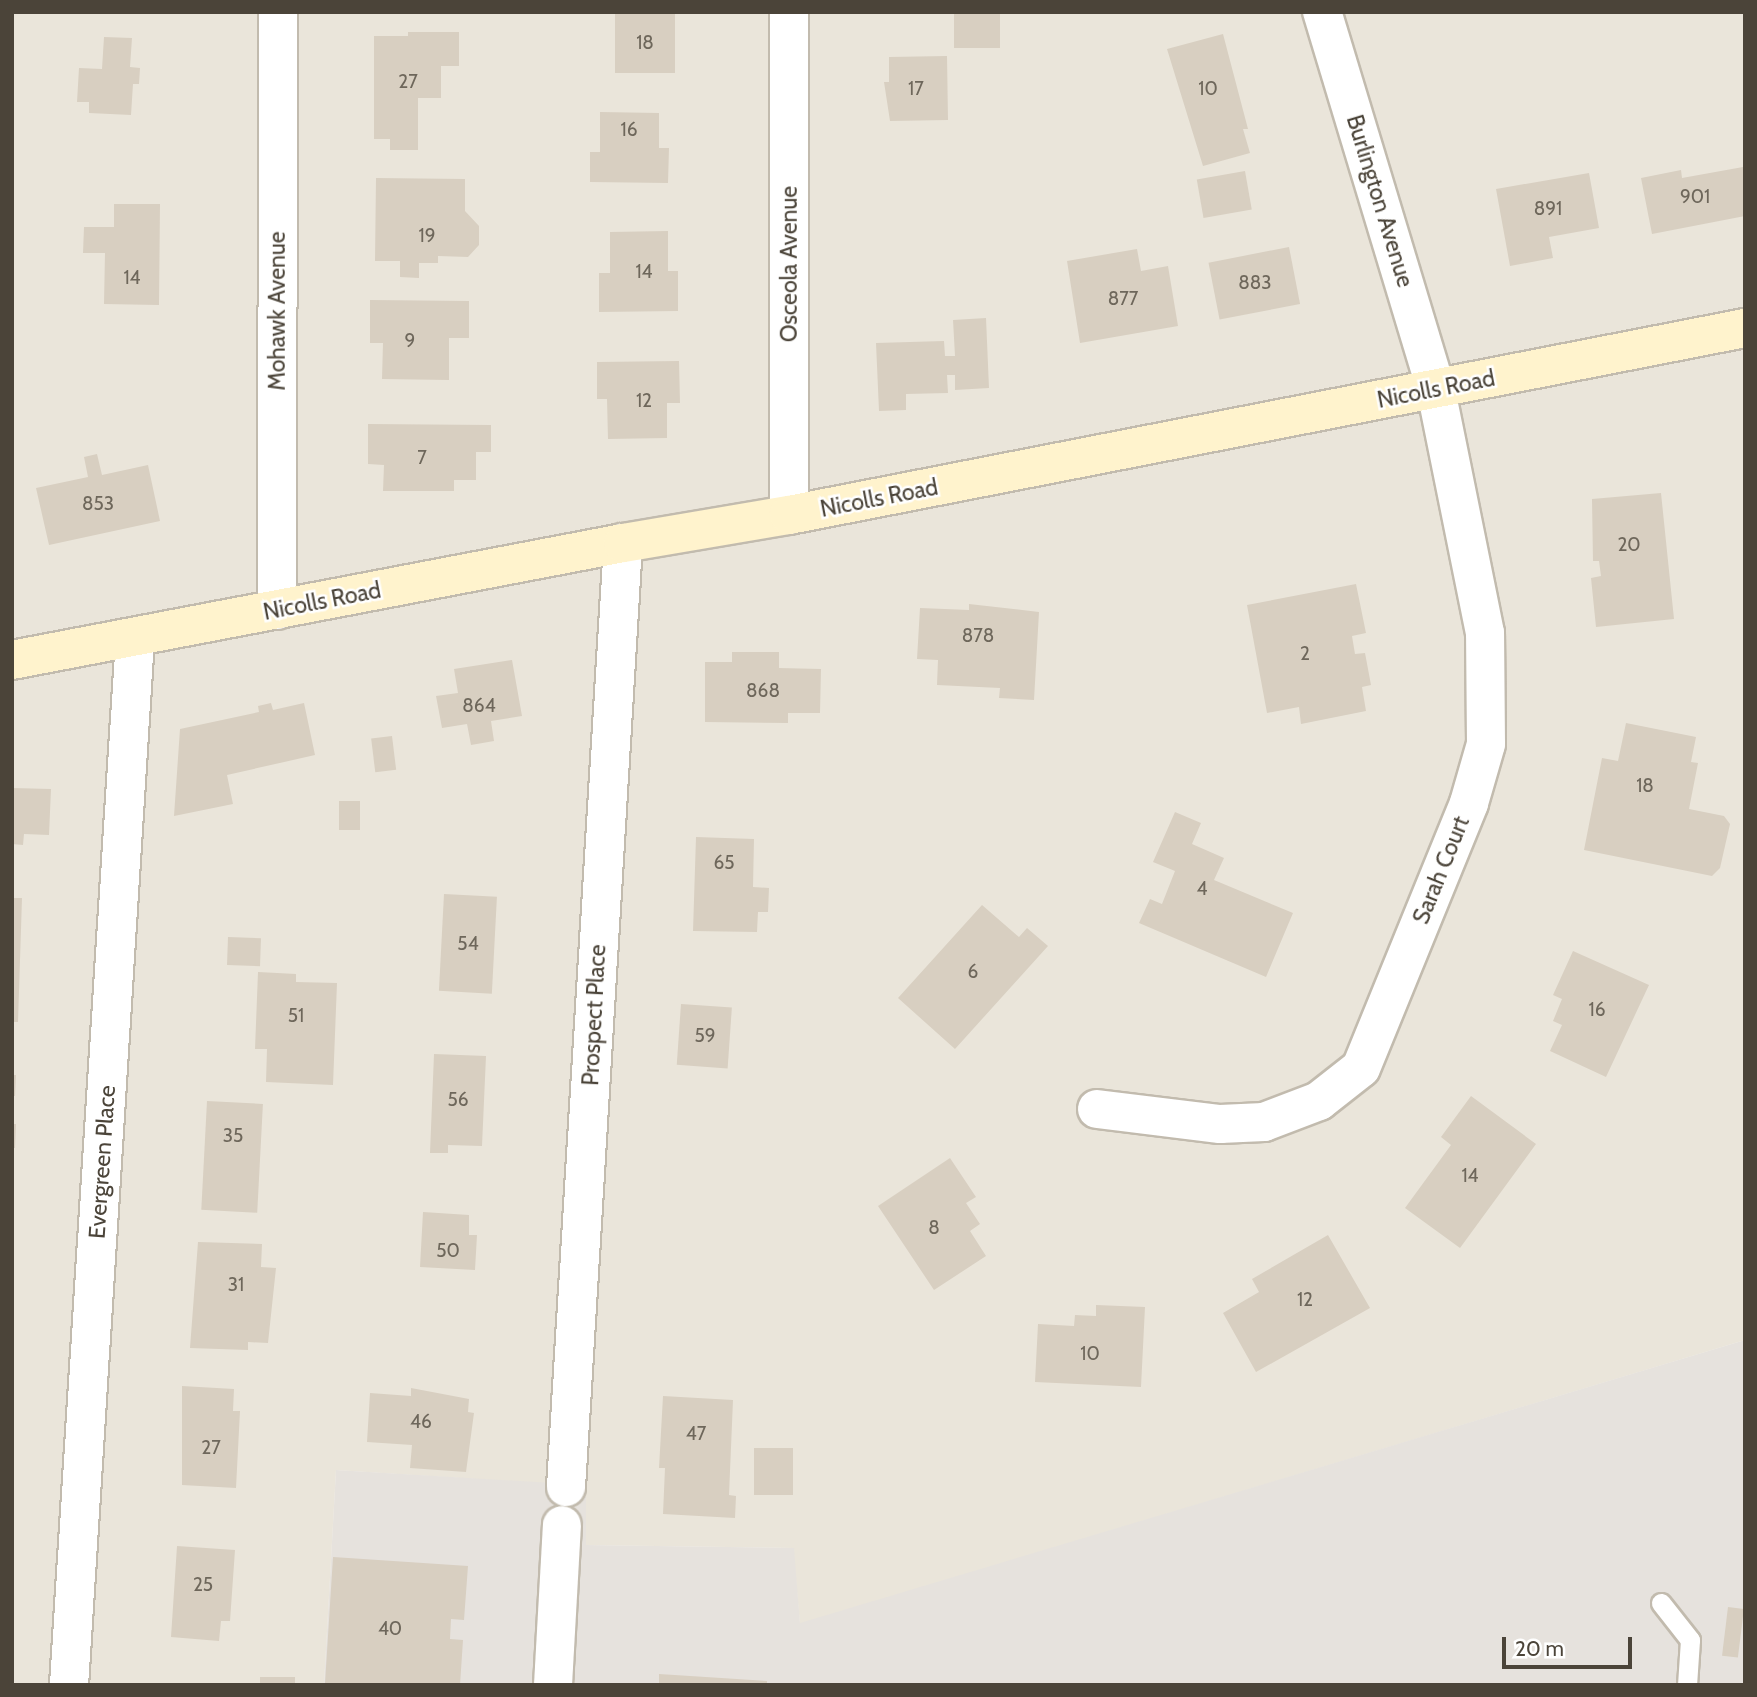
<!DOCTYPE html>
<html>
<head>
<meta charset="utf-8">
<style>
  body { margin:0 }
  #map { position:relative; width:1757px; height:1697px; overflow:hidden; background:#f6f3ec; font-family:Cabin,sans-serif }
  div>[style] { position:absolute }
  [style*='--x'] { left:calc(var(--x)*1px); top:calc(var(--y)*1px); width:calc(var(--w)*1px); rotate:calc(var(--a)*1deg) }
  .residential>* { inset:0; background:#eae5da }
  .industrial>* { inset:0; background:#e6e2dd }
  .building>* { inset:0; background:#d8cfc1; transform-origin:0 0 }
  .roads { filter:drop-shadow(2px 0 #c2bbae) drop-shadow(-2px 0 #c2bbae) drop-shadow(0 2px #c2bbae) drop-shadow(0 -2px #c2bbae) }
  .lane>* { height:19px; margin:-9.5px; padding:0 9.5px; transform-origin:9.5px; border-radius:9.5px; background:#fff }
  .street>* { height:38px; margin:-19px; padding:0 19px; transform-origin:19px; border-radius:19px; background:#fff }
  .secondary>* { height:38px; margin:-19px; padding:0 19px; transform-origin:19px; border-radius:19px; background:#fff3cd }
  span { translate:-50% -50%; white-space:nowrap; text-align:center; line-height:1.15; -webkit-text-stroke:5px #fff; paint-order:stroke }
  .number-label { font-size:19px; color:#6e675b }
  .number-label span { -webkit-text-stroke-width:0 }
  .street-label { font-size:23px; color:#4b4439 }
  .frame { position:absolute; inset:0; border:14px solid #4b4439; pointer-events:none }
  .scale { position:absolute; left:1502px; top:1637px; width:130px; height:32px; box-sizing:border-box; border:4px solid #4b4439; border-top:0; padding-left:9px; font-size:21px; line-height:24px; white-space:nowrap; color:#4b4439; -webkit-text-stroke:5px #fff; paint-order:stroke }
</style>
</head>
<body>
<div id="map">
  <div class="residential">
    <div style="clip-path:polygon(12px 12px,1745px 12px,1745px 1340px,800px 1624px,793px 1548px,585px 1545px,586px 1486px,336px 1470px,324px 1685px,12px 1685px)"></div>
  </div>
  <div class="industrial">
    <div style="clip-path:polygon(1745px 1340px,1745px 1685px,324px 1685px,336px 1470px,586px 1485px,586px 1545px,794px 1548px,800px 1623px)"></div>
  </div>
  <div class="building">
    <div style="left:615px;top:12px;width:60px;height:61px"></div>
    <div style="left:954px;top:12px;width:46px;height:36px"></div>
    <div style="clip-path:polygon(408px 32px,459px 32px,459px 66px,441px 66px,441px 98px,418px 98px,418px 150px,390px 150px,390px 139px,374px 139px,374px 36px,408px 36px)"></div>
    <div style="clip-path:polygon(1223px 34px,1248px 129px,1243px 129px,1250px 153px,1203px 166px,1167px 49px)"></div>
    <div style="clip-path:polygon(104px 37px,132px 38px,130px 67px,140px 68px,139px 84px,133px 84px,131px 115px,89px 113px,89px 102px,77px 102px,79px 68px,102px 69px)"></div>
    <div style="clip-path:polygon(947px 56px,948px 120px,890px 121px,884px 82px,889px 82px,889px 57px)"></div>
    <div style="clip-path:polygon(600px 112px,659px 113px,659px 148px,669px 148px,668px 183px,590px 182px,590px 152px,600px 152px)"></div>
    <div style="clip-path:polygon(1743px 167px,1745px 216px,1652px 234px,1641px 178px,1681px 170px,1682px 178px)"></div>
    <div style="left:1245px;top:171px;width:39px;height:49px;rotate:80deg"></div>
    <div style="clip-path:polygon(1589px 173px,1599px 228px,1549px 237px,1553px 258px,1510px 266px,1496px 189px)"></div>
    <div style="clip-path:polygon(376px 178px,465px 179px,465px 211px,479px 226px,479px 245px,468px 257px,438px 256px,438px 263px,419px 263px,419px 278px,400px 277px,400px 261px,375px 261px)"></div>
    <div style="clip-path:polygon(114px 204px,160px 204px,159px 305px,104px 304px,105px 253px,83px 253px,84px 227px,114px 227px)"></div>
    <div style="clip-path:polygon(668px 231px,668px 271px,678px 271px,678px 311px,599px 312px,599px 273px,610px 273px,610px 232px)"></div>
    <div style="left:1289px;top:247px;width:58px;height:82px;rotate:79deg"></div>
    <div style="clip-path:polygon(1137px 249px,1141px 271px,1168px 266px,1178px 326px,1080px 343px,1067px 261px)"></div>
    <div style="clip-path:polygon(370px 300px,469px 301px,469px 338px,449px 338px,449px 380px,382px 379px,383px 343px,370px 343px)"></div>
    <div style="clip-path:polygon(986px 318px,989px 388px,955px 390px,955px 375px,947px 375px,948px 393px,906px 394px,906px 410px,879px 411px,876px 343px,944px 341px,945px 356px,955px 356px,953px 320px)"></div>
    <div style="clip-path:polygon(679px 361px,680px 403px,667px 403px,667px 438px,608px 439px,607px 399px,597px 399px,597px 362px)"></div>
    <div style="clip-path:polygon(368px 424px,491px 425px,491px 452px,476px 452px,476px 480px,454px 480px,454px 491px,383px 491px,384px 465px,368px 464px)"></div>
    <div style="clip-path:polygon(97px 454px,102px 475px,148px 465px,160px 521px,49px 545px,36px 488px,88px 477px,84px 457px)"></div>
    <div style="clip-path:polygon(1661px 493px,1674px 619px,1596px 627px,1591px 578px,1601px 576px,1599px 561px,1593px 561px,1592px 499px)"></div>
    <div style="clip-path:polygon(1356px 584px,1366px 633px,1352px 636px,1355px 654px,1365px 653px,1371px 685px,1362px 687px,1366px 711px,1301px 724px,1299px 707px,1267px 713px,1247px 605px)"></div>
    <div style="clip-path:polygon(969px 604px,1039px 612px,1034px 700px,999px 698px,1000px 688px,937px 685px,938px 660px,917px 659px,920px 608px,969px 610px)"></div>
    <div style="clip-path:polygon(732px 652px,779px 652px,779px 668px,821px 669px,820px 713px,788px 713px,788px 723px,705px 722px,705px 662px,732px 662px)"></div>
    <div style="clip-path:polygon(512px 660px,522px 716px,491px 721px,494px 741px,471px 745px,467px 724px,442px 728px,436px 696px,458px 693px,454px 669px)"></div>
    <div style="clip-path:polygon(271px 703px,273px 710px,304px 703px,315px 755px,227px 775px,233px 804px,174px 816px,180px 729px,259px 712px,258px 706px)"></div>
    <div style="clip-path:polygon(1626px 723px,1696px 737px,1691px 762px,1698px 763px,1689px 809px,1724px 816px,1730px 824px,1720px 868px,1712px 876px,1584px 850px,1602px 758px,1618px 761px)"></div>
    <div style="left:392px;top:736px;width:34px;height:21px;rotate:83deg"></div>
    <div style="clip-path:polygon(12px 788px,51px 789px,49px 835px,24px 834px,23px 845px,12px 844px)"></div>
    <div style="left:339px;top:801px;width:21px;height:29px"></div>
    <div style="clip-path:polygon(1175px 812px,1201px 823px,1192px 844px,1224px 858px,1214px 880px,1293px 913px,1266px 977px,1139px 923px,1150px 899px,1162px 904px,1175px 871px,1153px 862px)"></div>
    <div style="clip-path:polygon(696px 837px,754px 839px,753px 887px,769px 888px,768px 912px,758px 912px,757px 932px,693px 931px)"></div>
    <div style="left:444px;top:894px;width:53px;height:97px;rotate:3deg"></div>
    <div style="clip-path:polygon(12px 898px,22px 898px,18px 1022px,12px 1022px)"></div>
    <div style="clip-path:polygon(982px 905px,1019px 937px,1027px 928px,1048px 946px,955px 1049px,898px 998px)"></div>
    <div style="left:228px;top:937px;width:33px;height:28px;rotate:2deg"></div>
    <div style="clip-path:polygon(1573px 951px,1649px 985px,1606px 1077px,1550px 1051px,1562px 1025px,1553px 1021px,1562px 999px,1553px 995px)"></div>
    <div style="clip-path:polygon(258px 972px,296px 974px,296px 982px,337px 983px,333px 1085px,266px 1082px,267px 1049px,255px 1049px)"></div>
    <div style="left:681px;top:1004px;width:51px;height:61px;rotate:4deg"></div>
    <div style="clip-path:polygon(434px 1054px,486px 1056px,482px 1146px,448px 1145px,448px 1153px,430px 1153px)"></div>
    <div style="clip-path:polygon(12px 1075px,16px 1075px,15px 1096px,12px 1096px)"></div>
    <div style="clip-path:polygon(1471px 1096px,1536px 1144px,1460px 1248px,1405px 1208px,1451px 1145px,1441px 1137px)"></div>
    <div style="left:207px;top:1101px;width:56px;height:109px;rotate:3deg"></div>
    <div style="clip-path:polygon(12px 1124px,16px 1124px,15px 1148px,12px 1148px)"></div>
    <div style="clip-path:polygon(950px 1158px,976px 1197px,966px 1203px,980px 1224px,970px 1231px,986px 1256px,934px 1290px,878px 1206px)"></div>
    <div style="clip-path:polygon(423px 1212px,469px 1215px,469px 1235px,477px 1235px,475px 1270px,420px 1267px)"></div>
    <div style="clip-path:polygon(1328px 1235px,1370px 1308px,1256px 1372px,1223px 1313px,1259px 1292px,1252px 1279px)"></div>
    <div style="clip-path:polygon(198px 1242px,262px 1244px,261px 1267px,276px 1268px,268px 1343px,248px 1342px,248px 1350px,190px 1348px)"></div>
    <div style="clip-path:polygon(1096px 1305px,1145px 1307px,1141px 1387px,1035px 1382px,1038px 1324px,1074px 1326px,1075px 1315px,1096px 1316px)"></div>
    <div style="clip-path:polygon(182px 1386px,234px 1389px,233px 1411px,240px 1411px,236px 1488px,182px 1485px)"></div>
    <div style="clip-path:polygon(411px 1388px,469px 1399px,468px 1412px,474px 1413px,466px 1472px,410px 1468px,412px 1445px,367px 1442px,370px 1393px,411px 1396px)"></div>
    <div style="clip-path:polygon(663px 1396px,733px 1400px,729px 1495px,736px 1496px,735px 1518px,663px 1514px,665px 1468px,659px 1468px)"></div>
    <div style="left:754px;top:1448px;width:39px;height:47px"></div>
    <div style="clip-path:polygon(177px 1546px,235px 1550px,230px 1621px,221px 1621px,219px 1641px,171px 1637px)"></div>
    <div style="clip-path:polygon(333px 1557px,468px 1566px,464px 1620px,451px 1619px,450px 1639px,463px 1640px,460px 1685px,325px 1683px)"></div>
    <div style="left:1728px;top:1607px;width:16px;height:49px;rotate:7deg"></div>
    <div style="clip-path:polygon(659px 1674px,767px 1681px,767px 1685px,659px 1685px)"></div>
    <div style="left:260px;top:1677px;width:35px;height:8px"></div>
  </div>
  <div class="roads">
    <div class="lane">
      <div style="--x:1661;--y:1603;--w:47;--a:51.9"></div>
      <div style="--x:1690;--y:1640;--w:45;--a:93.8"></div>
    </div>
    <div class="street">
      <div style="--x:789;--y:12;--w:503;--a:90"></div>
      <div style="--x:277;--y:610;--w:598;--a:-89.9"></div>
      <div style="--x:1097;--y:1109;--w:124;--a:7"></div>
      <div style="--x:1220;--y:1124;--w:44;--a:-2.6"></div>
      <div style="--x:1264;--y:1122;--w:59;--a:-20.9"></div>
      <div style="--x:1319;--y:1101;--w:53;--a:-38.2"></div>
      <div style="--x:1361;--y:1068;--w:286;--a:-67.8"></div>
      <div style="--x:1469;--y:803;--w:61;--a:-73.9"></div>
      <div style="--x:1486;--y:744;--w:111;--a:-90.5"></div>
      <div style="--x:1485;--y:633;--w:249;--a:-101.4"></div>
      <div style="--x:1436;--y:389;--w:394;--a:-106.8"></div>
      <div style="--x:566;--y:1487;--w:946;--a:-86.54"></div>
      <div style="--x:69;--y:1685;--w:1047;--a:-86.39"></div>
      <div style="--x:553;--y:1685;--w:160;--a:-86.8"></div>
    </div>
    <div class="secondary">
      <div style="--x:12;--y:660;--w:622;--a:-10.84"></div>
      <div style="--x:623;--y:543;--w:168;--a:-9.6"></div>
      <div style="--x:789;--y:515;--w:974;--a:-11.07"></div>
    </div>
  </div>
  <div class="number-label">
    <span style="left:645px;top:43px">18</span>
    <span style="left:408px;top:82px">27</span>
    <span style="left:916px;top:89px">17</span>
    <span style="left:1208px;top:89px">10</span>
    <span style="left:629px;top:130px">16</span>
    <span style="left:1695px;top:197px">901</span>
    <span style="left:1548px;top:209px">891</span>
    <span style="left:427px;top:236px">19</span>
    <span style="left:644px;top:272px">14</span>
    <span style="left:132px;top:278px">14</span>
    <span style="left:1255px;top:283px">883</span>
    <span style="left:1123px;top:299px">877</span>
    <span style="left:410px;top:341px">9</span>
    <span style="left:644px;top:401px">12</span>
    <span style="left:422px;top:458px">7</span>
    <span style="left:98px;top:504px">853</span>
    <span style="left:1629px;top:545px">20</span>
    <span style="left:978px;top:636px">878</span>
    <span style="left:1305px;top:654px">2</span>
    <span style="left:763px;top:691px">868</span>
    <span style="left:479px;top:706px">864</span>
    <span style="left:1645px;top:786px">18</span>
    <span style="left:724px;top:863px">65</span>
    <span style="left:1202px;top:889px">4</span>
    <span style="left:468px;top:944px">54</span>
    <span style="left:973px;top:972px">6</span>
    <span style="left:1597px;top:1010px">16</span>
    <span style="left:296px;top:1016px">51</span>
    <span style="left:705px;top:1036px">59</span>
    <span style="left:458px;top:1100px">56</span>
    <span style="left:233px;top:1136px">35</span>
    <span style="left:1470px;top:1176px">14</span>
    <span style="left:934px;top:1228px">8</span>
    <span style="left:448px;top:1251px">50</span>
    <span style="left:236px;top:1285px">31</span>
    <span style="left:1305px;top:1300px">12</span>
    <span style="left:1090px;top:1354px">10</span>
    <span style="left:421px;top:1422px">46</span>
    <span style="left:696px;top:1434px">47</span>
    <span style="left:211px;top:1448px">27</span>
    <span style="left:203px;top:1585px">25</span>
    <span style="left:390px;top:1629px">40</span>
  </div>
  <div class="street-label">
    <span style="left:1380px;top:201px;rotate:73deg">Burlington Avenue</span>
    <span style="left:789px;top:264px;rotate:-90deg">Osceola Avenue</span>
    <span style="left:277px;top:311px;rotate:-90deg">Mohawk Avenue</span>
    <span style="left:1436px;top:389px;rotate:-11deg">Nicolls Road</span>
    <span style="left:879px;top:498px;rotate:-11deg">Nicolls Road</span>
    <span style="left:322px;top:601px;rotate:-11deg">Nicolls Road</span>
    <span style="left:1441px;top:870px;rotate:-68deg">Sarah Court</span>
    <span style="left:594px;top:1015px;rotate:-87deg">Prospect Place</span>
    <span style="left:102px;top:1162px;rotate:-86deg">Evergreen Place</span>
  </div>
  <div class="frame"></div>
  <div class="scale">20 m</div>
</div>
</body>
</html>
